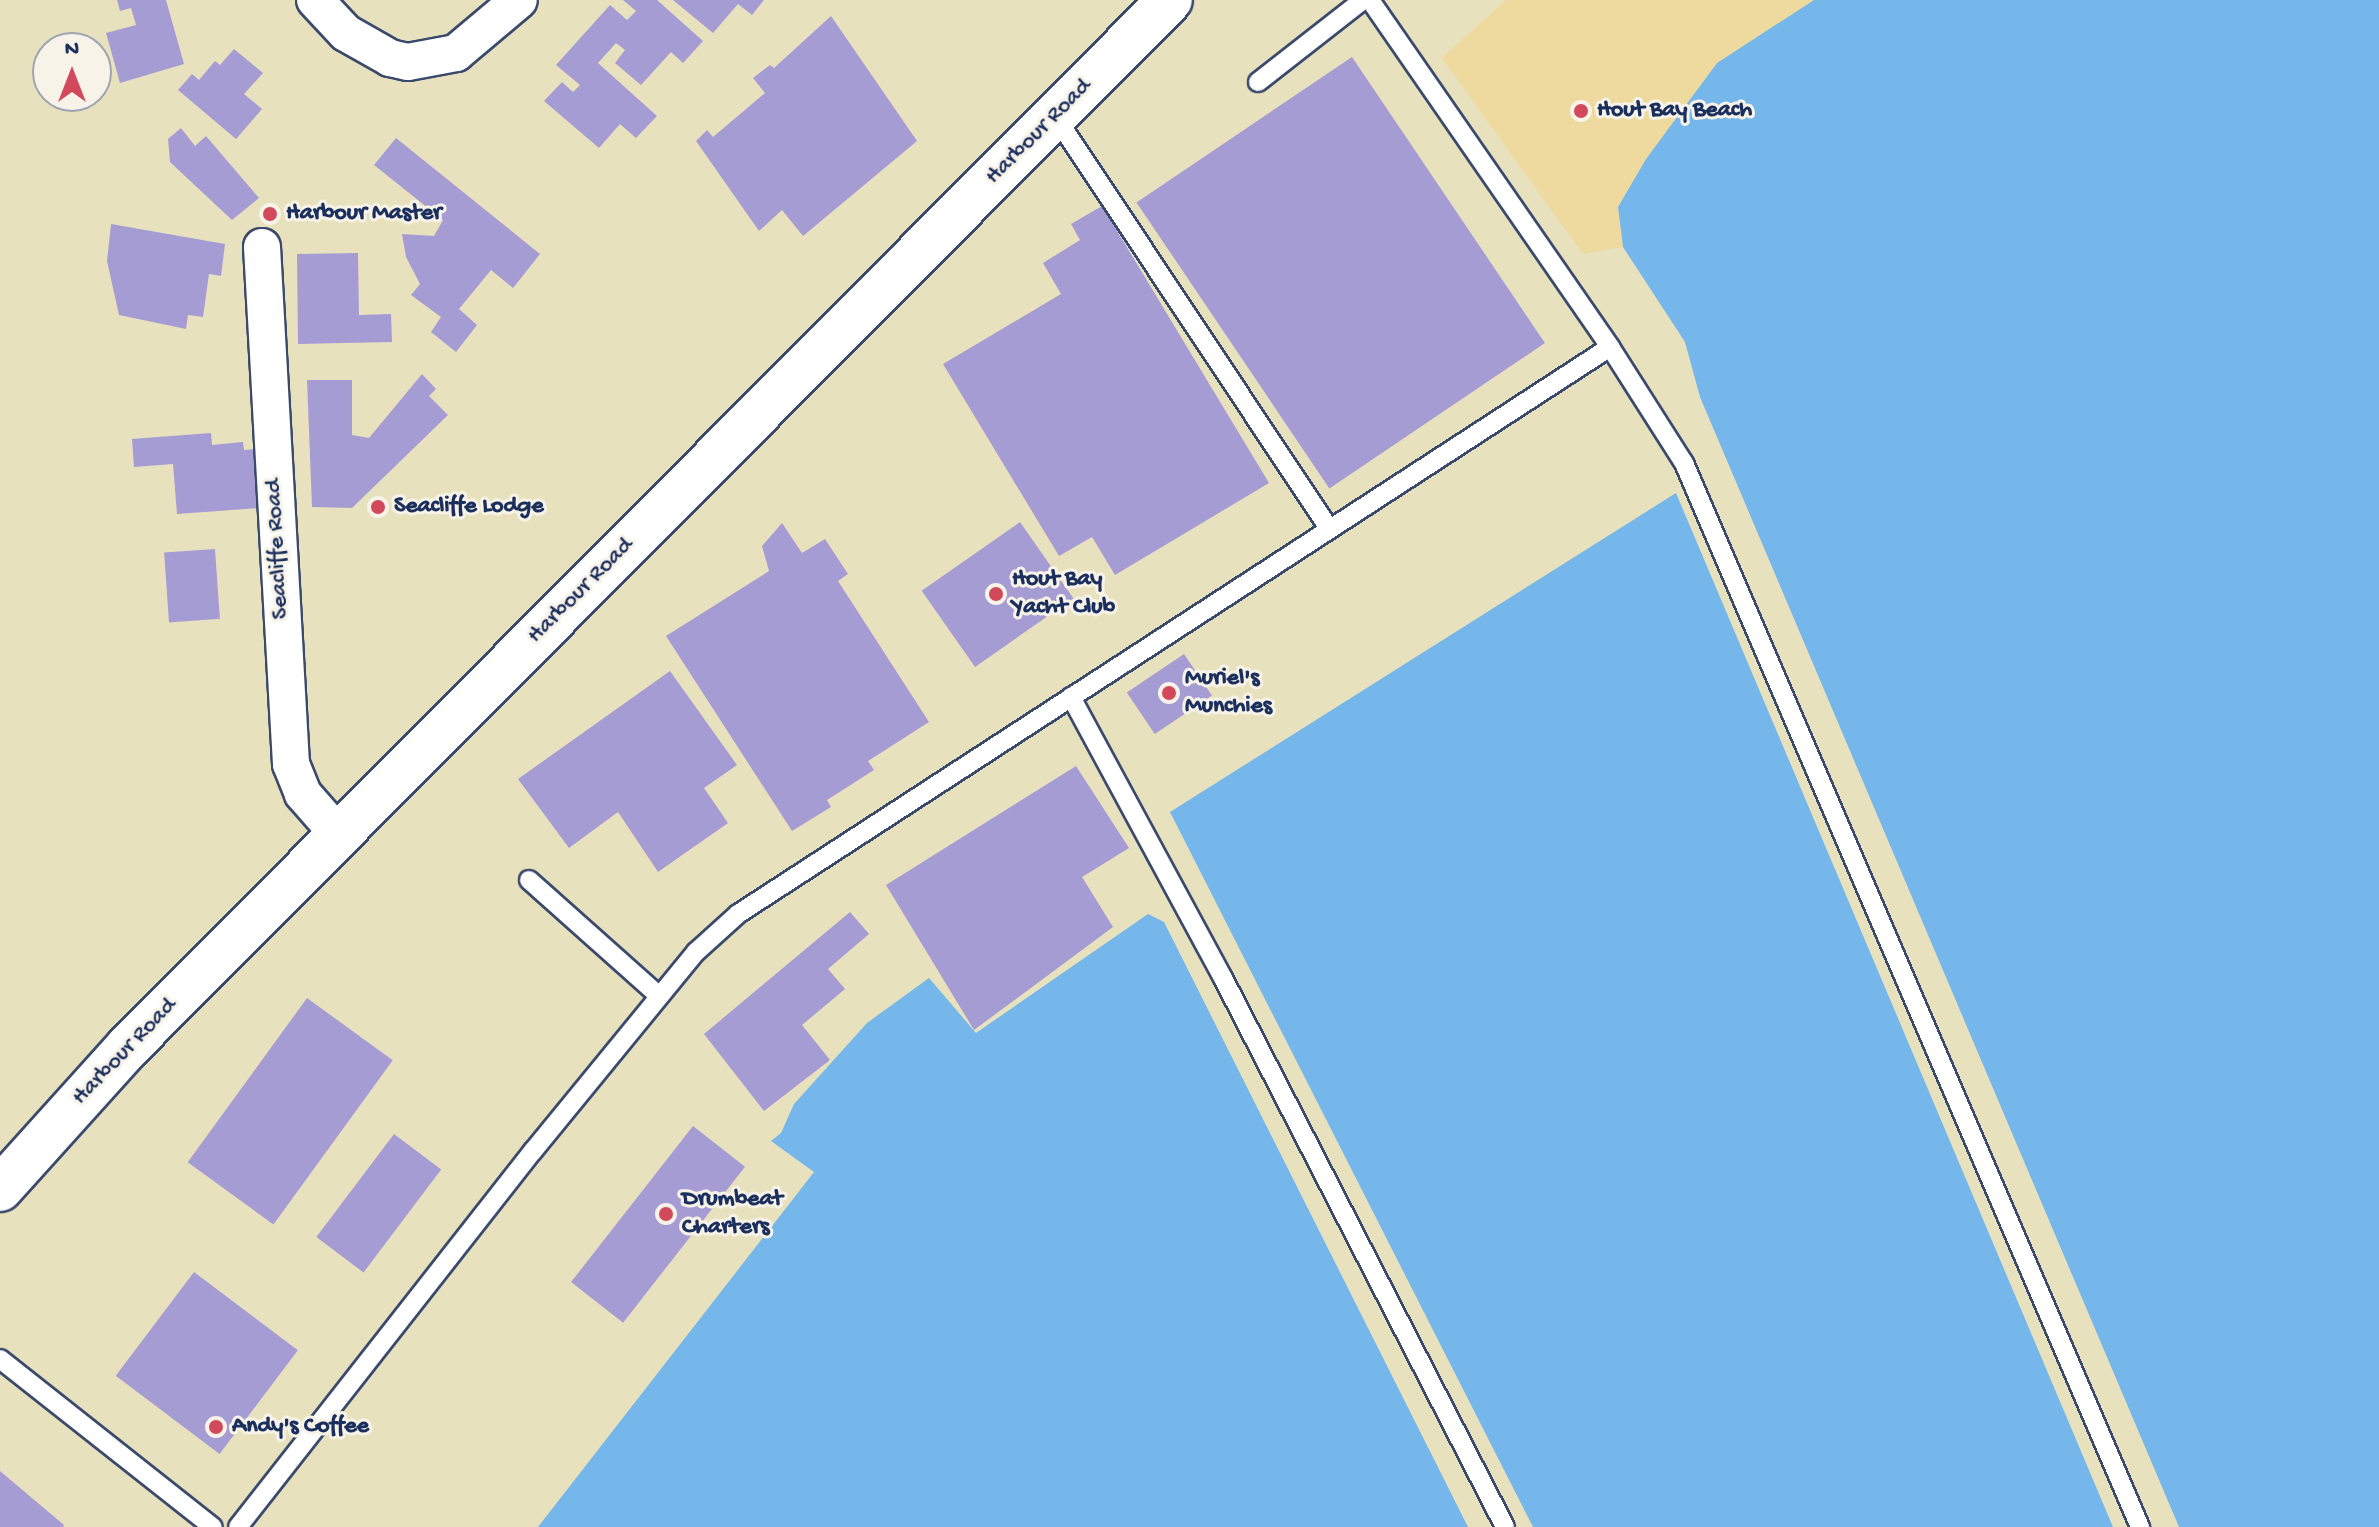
<!DOCTYPE html>
<html>
<head>
<meta charset="utf-8">
<style>
  body { margin:0 }
  #map { position:relative; width:2379px; height:1527px; overflow:hidden; background:#e8e1bd; font-family:"Gochi Hand",sans-serif }
  div>[style] { position:absolute }
  [style*='--x'] { left:calc(var(--x)*1px); top:calc(var(--y)*1px); width:calc(var(--w)*1px); rotate:calc(var(--a)*1deg) }
  .sand>* { inset:0; background:#eeda9e }
  .water>* { inset:0; background:#75b7ea }
  .building>* { inset:0; background:#a69cd4; transform-origin:0 0 }
  .roads { filter:drop-shadow(2px 0 #3a4a6c) drop-shadow(-2px 0 #3a4a6c) drop-shadow(0 2px #3a4a6c) drop-shadow(0 -2px #3a4a6c) }
  .service>* { height:18px; margin:-9px; padding:0 9px; transform-origin:9px; border-radius:9px; background:#fff }
  .minor>* { height:36px; margin:-18px; padding:0 18px; transform-origin:18px; border-radius:18px; background:#fff }
  .tertiary>* { height:44px; margin:-22px; padding:0 22px; transform-origin:22px; border-radius:22px; background:#fff }
  .dots>* { width:22px; height:22px; translate:-50% -50%; box-sizing:border-box; border:4px solid #f7f3e8; border-radius:50% }
  span { translate:-50% -50%; white-space:nowrap; text-align:center; line-height:1.15; -webkit-text-stroke:6px #f7f3e8; paint-order:stroke }
  .poi-label { font-size:24px; color:#1b2f5e; font-weight:700 }
  .left { translate:0 -50%; text-align:left }
  .street-label { font-size:24px; color:#1b2f5e }
  .north { position:absolute; left:32px; top:32px; width:80px; height:80px; box-sizing:border-box; background:#f7f3e8; border:2px solid #9fa5b1; border-radius:50%; rotate:0deg; font-size:22px; font-weight:700; line-height:32px; text-align:center; color:#1b2f5e }
  .north::after { content:''; display:block; margin:auto; width:28px; height:36px; background:#d1495b; clip-path:polygon(50% 0,100% 100%,50% 72%,0 100%) }
</style>
</head>
<body>
<div id="map">
  <div class="sand">
    <div style="clip-path:polygon(1506px 0,1814px 0,1717px 63px,1646px 159px,1618px 207px,1623px 247px,1583px 254px,1442px 58px)"></div>
  </div>
  <div class="water">
    <div style="clip-path:polygon(1814px 0,2379px 0,2379px 1527px,2179px 1527px,1700px 397px,1685px 342px,1623px 247px,1618px 207px,1646px 159px,1717px 63px)"></div>
    <div style="clip-path:polygon(1676px 493px,2113px 1527px,1533px 1527px,1170px 812px)"></div>
    <div style="clip-path:polygon(1148px 914px,1164px 922px,1468px 1527px,538px 1527px,814px 1172px,771px 1141px,781px 1133px,794px 1104px,867px 1023px,929px 978px,976px 1033px)"></div>
  </div>
  <div class="building">
    <div style="clip-path:polygon(117px 0,166px 0,184px 64px,120px 83px,106px 33px,136px 25px,131px 8px,120px 11px)"></div>
    <div style="clip-path:polygon(623px 0,657px 0,703px 41px,683px 63px,671px 52px,641px 85px,615px 63px,625px 50px,616px 43px,598px 63px,657px 116px,636px 138px,620px 124px,599px 148px,544px 101px,562px 82px,573px 92px,580px 85px,556px 65px,610px 5px,627px 20px,636px 11px)"></div>
    <div style="clip-path:polygon(673px 0,764px 0,752px 15px,738px 4px,713px 33px)"></div>
    <div style="clip-path:polygon(831px 16px,917px 141px,803px 236px,782px 210px,759px 231px,696px 141px,707px 130px,713px 137px,765px 93px,753px 78px,770px 65px,774px 68px)"></div>
    <div style="clip-path:polygon(234px 49px,263px 73px,244px 94px,262px 109px,236px 139px,178px 90px,192px 74px,199px 80px,215px 61px,220px 65px)"></div>
    <div style="left:1352px;top:57px;width:345px;height:260px;rotate:56deg"></div>
    <div style="clip-path:polygon(181px 128px,195px 146px,206px 136px,259px 198px,232px 220px,170px 162px,168px 139px)"></div>
    <div style="clip-path:polygon(396px 138px,540px 254px,513px 288px,491px 270px,459px 309px,477px 325px,456px 352px,431px 332px,441px 317px,411px 295px,420px 284px,406px 257px,402px 234px,434px 236px,443px 220px,374px 165px)"></div>
    <div style="clip-path:polygon(1102px 206px,1269px 483px,1115px 575px,1092px 537px,1059px 556px,943px 364px,1061px 294px,1043px 263px,1080px 240px,1071px 224px)"></div>
    <div style="clip-path:polygon(111px 224px,225px 244px,221px 276px,209px 274px,203px 317px,188px 315px,186px 329px,119px 315px,107px 261px)"></div>
    <div style="clip-path:polygon(358px 253px,359px 315px,391px 314px,392px 342px,298px 344px,297px 254px)"></div>
    <div style="clip-path:polygon(422px 374px,436px 389px,429px 396px,448px 415px,352px 508px,312px 507px,307px 380px,352px 380px,352px 435px,369px 438px)"></div>
    <div style="clip-path:polygon(211px 433px,212px 445px,243px 442px,244px 450px,256px 449px,260px 508px,177px 514px,173px 464px,134px 467px,132px 439px)"></div>
    <div style="left:1020px;top:522px;width:93px;height:120px;rotate:55deg"></div>
    <div style="clip-path:polygon(782px 523px,802px 553px,825px 539px,848px 574px,838px 581px,929px 722px,868px 761px,874px 770px,827px 800px,831px 807px,792px 831px,666px 636px,769px 571px,762px 546px)"></div>
    <div style="left:215px;top:549px;width:70px;height:51px;rotate:86deg"></div>
    <div style="left:1184px;top:654px;width:50px;height:69px;rotate:56deg"></div>
    <div style="clip-path:polygon(670px 671px,737px 765px,704px 788px,728px 823px,658px 872px,618px 812px,569px 848px,518px 779px)"></div>
    <div style="clip-path:polygon(1076px 766px,1129px 848px,1082px 877px,1113px 927px,974px 1030px,886px 885px)"></div>
    <div style="clip-path:polygon(850px 912px,869px 934px,828px 969px,845px 989px,802px 1025px,830px 1060px,764px 1111px,704px 1034px)"></div>
    <div style="left:307px;top:998px;width:106px;height:203px;rotate:36deg"></div>
    <div style="left:693px;top:1126px;width:66px;height:198px;rotate:38deg"></div>
    <div style="left:394px;top:1134px;width:59px;height:129px;rotate:37deg"></div>
    <div style="left:194px;top:1272px;width:130px;height:130px;rotate:37deg"></div>
    <div style="clip-path:polygon(0 1471px,64px 1525px,63px 1527px,0 1527px)"></div>
  </div>
  <div class="roads">
    <div class="service">
      <div style="--x:1370;--y:0;--w:422;--a:55.3"></div>
      <div style="--x:1610;--y:347;--w:138;--a:57.5"></div>
      <div style="--x:1684;--y:463;--w:1158;--a:66.8"></div>
      <div style="--x:1258;--y:82;--w:133;--a:-38"></div>
      <div style="--x:1055;--y:116;--w:495;--a:56.4"></div>
      <div style="--x:1071;--y:697;--w:319;--a:61.6"></div>
      <div style="--x:1223;--y:978;--w:617;--a:62.81"></div>
      <div style="--x:529;--y:880;--w:174;--a:41.7"></div>
      <div style="--x:0;--y:1359;--w:271;--a:38.3"></div>
      <div style="--x:238;--y:1527;--w:478;--a:-51.9"></div>
      <div style="--x:533;--y:1151;--w:257;--a:-50.7"></div>
      <div style="--x:696;--y:952;--w:57;--a:-42.1"></div>
      <div style="--x:738;--y:914;--w:1040;--a:-33.03"></div>
    </div>
    <div class="minor">
      <div style="--x:315;--y:0;--w:45;--a:46.8"></div>
      <div style="--x:346;--y:33;--w:51;--a:29.6"></div>
      <div style="--x:390;--y:58;--w:18;--a:13"></div>
      <div style="--x:408;--y:62;--w:49;--a:-10.6"></div>
      <div style="--x:456;--y:53;--w:82;--a:-40.1"></div>
      <div style="--x:262;--y:247;--w:518;--a:86.79"></div>
      <div style="--x:291;--y:764;--w:32;--a:68"></div>
      <div style="--x:303;--y:794;--w:55;--a:48.7"></div>
    </div>
    <div class="tertiary">
      <div style="--x:0;--y:1189;--w:191;--a:-48"></div>
      <div style="--x:128;--y:1047;--w:1477;--a:-45.14"></div>
    </div>
  </div>
  <div class="dots">
    <div style="left:1581px;top:111px;background:#d1495b"></div>
    <div style="left:270px;top:214px;background:#d1495b"></div>
    <div style="left:378px;top:507px;background:#d1495b"></div>
    <div style="left:996px;top:594px;background:#d1495b"></div>
    <div style="left:1169px;top:693px;background:#d1495b"></div>
    <div style="left:666px;top:1214px;background:#d1495b"></div>
    <div style="left:216px;top:1427px;background:#d1495b"></div>
  </div>
  <div class="poi-label">
    <span class="left" style="left:1597px;top:111px">Hout Bay Beach</span>
    <span class="left" style="left:286px;top:214px">Harbour Master</span>
    <span class="left" style="left:394px;top:507px">Seacliffe Lodge</span>
    <span class="left" style="left:1012px;top:594px">Hout Bay<br>Yacht Club</span>
    <span class="left" style="left:1185px;top:693px">Muriel's<br>Munchies</span>
    <span class="left" style="left:682px;top:1214px">Drumbeat<br>Charters</span>
    <span class="left" style="left:232px;top:1427px">Andy's Coffee</span>
  </div>
  <div class="street-label">
    <span style="left:1039px;top:132px;rotate:-45deg">Harbour Road</span>
    <span style="left:278px;top:549px;rotate:-93deg">Seacliffe Road</span>
    <span style="left:581px;top:591px;rotate:-45deg">Harbour Road</span>
    <span style="left:125px;top:1052px;rotate:-46deg">Harbour Road</span>
  </div>
  <div class="north">N</div>
</div>
</body>
</html>
